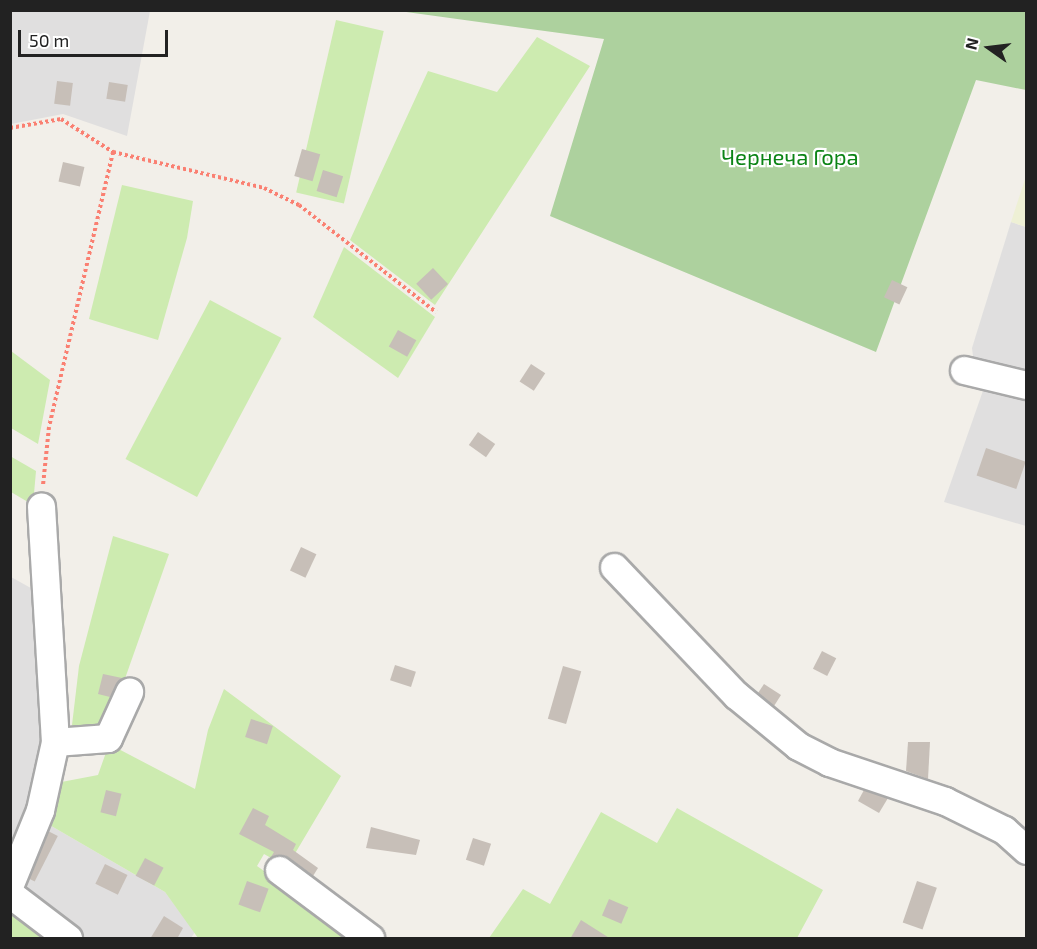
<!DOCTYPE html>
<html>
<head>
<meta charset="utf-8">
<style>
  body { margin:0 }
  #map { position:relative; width:1037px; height:949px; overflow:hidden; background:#f2efe9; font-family:"Exo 2",sans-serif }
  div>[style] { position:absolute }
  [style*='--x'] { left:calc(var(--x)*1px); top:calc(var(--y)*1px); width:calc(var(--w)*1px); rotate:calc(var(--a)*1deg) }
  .residential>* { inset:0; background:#e0dfdf }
  .farmland>* { inset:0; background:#eef0d5 }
  .grass>* { inset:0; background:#cdebb0; transform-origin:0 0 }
  .forest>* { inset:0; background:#add19e }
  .building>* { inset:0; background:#c7bfb8; transform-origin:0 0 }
  .path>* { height:4px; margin-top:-2px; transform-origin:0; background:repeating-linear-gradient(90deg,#fa8072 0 3px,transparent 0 6px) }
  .roads { filter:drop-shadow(2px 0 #a9a9a9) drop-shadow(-2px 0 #a9a9a9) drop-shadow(0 2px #a9a9a9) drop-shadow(0 -2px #a9a9a9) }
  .minor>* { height:27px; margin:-13.5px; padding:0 13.5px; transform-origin:13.5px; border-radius:13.5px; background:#fff }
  span { translate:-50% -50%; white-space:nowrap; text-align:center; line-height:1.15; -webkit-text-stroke:4.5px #fff; paint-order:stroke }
  .park-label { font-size:22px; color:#0c8416 }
  .frame { position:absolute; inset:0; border:12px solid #222; pointer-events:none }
  .north { position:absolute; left:959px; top:18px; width:60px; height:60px; -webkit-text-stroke:4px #fff; paint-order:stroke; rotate:284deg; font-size:16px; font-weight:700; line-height:24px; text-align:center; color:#222 }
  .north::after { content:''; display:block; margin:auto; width:21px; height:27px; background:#222; clip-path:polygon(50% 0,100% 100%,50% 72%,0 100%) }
  .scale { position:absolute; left:18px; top:30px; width:150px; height:27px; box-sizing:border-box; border:3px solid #222; border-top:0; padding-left:8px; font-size:18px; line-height:21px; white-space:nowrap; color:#222; -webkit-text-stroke:4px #fff; paint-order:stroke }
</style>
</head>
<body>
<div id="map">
  <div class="residential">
    <div style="clip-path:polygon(11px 11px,150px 11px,127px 136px,63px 114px,11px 124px)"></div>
    <div style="clip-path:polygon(1011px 222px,1026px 227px,1026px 377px,974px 364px,972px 348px)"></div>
    <div style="clip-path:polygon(985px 385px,1026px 395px,1026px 526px,944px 502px)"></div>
    <div style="clip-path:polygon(11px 577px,38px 592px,44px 756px,11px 858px)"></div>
    <div style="clip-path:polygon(41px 820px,165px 892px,195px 932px,191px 938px,75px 938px,11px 890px)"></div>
  </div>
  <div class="farmland">
    <div style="clip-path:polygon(1025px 179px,1026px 179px,1026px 227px,1011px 222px)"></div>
  </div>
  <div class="grass">
    <div style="left:336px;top:20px;width:49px;height:177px;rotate:13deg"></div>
    <div style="clip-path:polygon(537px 37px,590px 66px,435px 305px,350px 240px,428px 71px,497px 92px)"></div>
    <div style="clip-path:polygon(122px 185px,193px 201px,187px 238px,158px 340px,89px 319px)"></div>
    <div style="clip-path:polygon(344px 247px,435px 317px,398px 378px,313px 317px)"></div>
    <div style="left:210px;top:300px;width:81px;height:180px;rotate:28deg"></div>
    <div style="clip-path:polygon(11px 351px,50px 380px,38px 444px,11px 428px)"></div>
    <div style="clip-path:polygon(10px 456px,36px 471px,33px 505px,11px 492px)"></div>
    <div style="clip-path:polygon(113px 536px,169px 554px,116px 704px,100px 723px,78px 729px,72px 725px,79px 666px)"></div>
    <div style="clip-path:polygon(224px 689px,341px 776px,287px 867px,264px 854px,257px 866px,358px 938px,198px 938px,165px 892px,41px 820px,51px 784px,98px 775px,109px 744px,195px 789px,208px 730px)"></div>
    <div style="clip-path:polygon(677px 808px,823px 890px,797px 938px,489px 938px,523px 889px,550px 904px,601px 812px,657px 843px)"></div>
    <div style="clip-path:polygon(11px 908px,61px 938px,11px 938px)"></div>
  </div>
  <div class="forest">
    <div style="clip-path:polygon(399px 11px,1026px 11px,1026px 90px,976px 80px,876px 352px,550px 216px,604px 39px)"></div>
  </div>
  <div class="building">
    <div style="left:57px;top:81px;width:16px;height:23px;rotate:7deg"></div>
    <div style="left:109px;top:82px;width:19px;height:17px;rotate:9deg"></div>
    <div style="left:302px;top:149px;width:19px;height:28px;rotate:16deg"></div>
    <div style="left:63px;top:162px;width:22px;height:20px;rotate:13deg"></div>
    <div style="left:323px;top:170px;width:21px;height:22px;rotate:17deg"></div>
    <div style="left:433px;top:268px;width:22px;height:23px;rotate:47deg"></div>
    <div style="left:892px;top:280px;width:17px;height:19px;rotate:25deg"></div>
    <div style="left:398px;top:330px;width:21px;height:19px;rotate:29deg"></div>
    <div style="left:531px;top:364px;width:17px;height:21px;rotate:33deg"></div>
    <div style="left:478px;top:432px;width:21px;height:16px;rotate:35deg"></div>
    <div style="left:986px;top:448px;width:42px;height:29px;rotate:19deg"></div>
    <div style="left:301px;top:547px;width:17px;height:26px;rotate:25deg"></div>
    <div style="left:822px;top:651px;width:16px;height:20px;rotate:27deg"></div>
    <div style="left:395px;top:665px;width:22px;height:16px;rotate:18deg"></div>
    <div style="left:563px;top:666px;width:19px;height:55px;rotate:16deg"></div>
    <div style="clip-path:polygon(103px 674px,122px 678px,110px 697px,98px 694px)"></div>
    <div style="clip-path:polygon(764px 684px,781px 695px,774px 706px,758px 693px)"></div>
    <div style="left:251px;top:719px;width:23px;height:19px;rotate:18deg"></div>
    <div style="clip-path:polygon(908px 742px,930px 742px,928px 779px,906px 771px)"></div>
    <div style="left:106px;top:790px;width:16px;height:23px;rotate:14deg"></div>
    <div style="clip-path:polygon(864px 790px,888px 798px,879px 813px,858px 801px)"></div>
    <div style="clip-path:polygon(253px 808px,269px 816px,265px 825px,296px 844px,293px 850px,318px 868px,313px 876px,288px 857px,271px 857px,274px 852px,239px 834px)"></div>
    <div style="clip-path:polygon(371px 827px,420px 840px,416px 855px,366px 848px)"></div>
    <div style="left:48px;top:831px;width:11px;height:51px;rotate:27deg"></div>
    <div style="left:473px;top:838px;width:19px;height:23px;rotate:18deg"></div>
    <div style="left:145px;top:858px;width:21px;height:20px;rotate:28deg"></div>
    <div style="left:105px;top:864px;width:25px;height:22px;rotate:26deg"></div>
    <div style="left:247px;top:881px;width:23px;height:25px;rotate:20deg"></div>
    <div style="left:917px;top:881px;width:21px;height:44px;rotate:19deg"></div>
    <div style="left:609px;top:899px;width:21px;height:18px;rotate:23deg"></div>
    <div style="clip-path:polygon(164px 916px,183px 928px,177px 939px,150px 939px)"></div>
    <div style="clip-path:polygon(581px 920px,611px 939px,570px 939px)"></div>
  </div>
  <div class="path">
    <div style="--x:10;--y:128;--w:52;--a:-10"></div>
    <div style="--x:61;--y:119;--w:62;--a:32.4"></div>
    <div style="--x:113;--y:152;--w:282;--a:103.1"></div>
    <div style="--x:49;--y:427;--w:58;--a:95.9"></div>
    <div style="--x:113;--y:152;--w:155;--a:13.4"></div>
    <div style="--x:264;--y:188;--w:39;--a:26"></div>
    <div style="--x:299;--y:205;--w:174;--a:38"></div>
  </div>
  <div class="roads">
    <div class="minor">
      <div style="--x:964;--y:370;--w:64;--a:13.6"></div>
      <div style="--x:614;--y:567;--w:177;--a:46.4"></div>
      <div style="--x:736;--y:695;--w:80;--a:39.4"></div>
      <div style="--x:798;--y:746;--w:35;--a:27"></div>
      <div style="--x:829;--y:762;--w:122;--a:18.6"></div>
      <div style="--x:945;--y:801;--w:66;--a:26.2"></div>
      <div style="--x:1004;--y:830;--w:30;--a:42"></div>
      <div style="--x:55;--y:742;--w:53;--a:-4.3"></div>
      <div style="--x:108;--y:738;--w:51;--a:-65.5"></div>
      <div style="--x:279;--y:870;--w:114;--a:36.8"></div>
      <div style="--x:10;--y:884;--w:80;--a:-67.9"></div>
      <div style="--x:40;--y:810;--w:70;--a:-77.6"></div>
      <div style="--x:55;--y:742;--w:236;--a:-93.4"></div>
      <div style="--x:10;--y:894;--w:73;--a:37.2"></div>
    </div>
  </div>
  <div class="park-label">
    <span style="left:790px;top:157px">Чернеча Гора</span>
  </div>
  <div class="frame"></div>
  <div class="north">N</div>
  <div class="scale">50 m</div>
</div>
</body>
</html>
